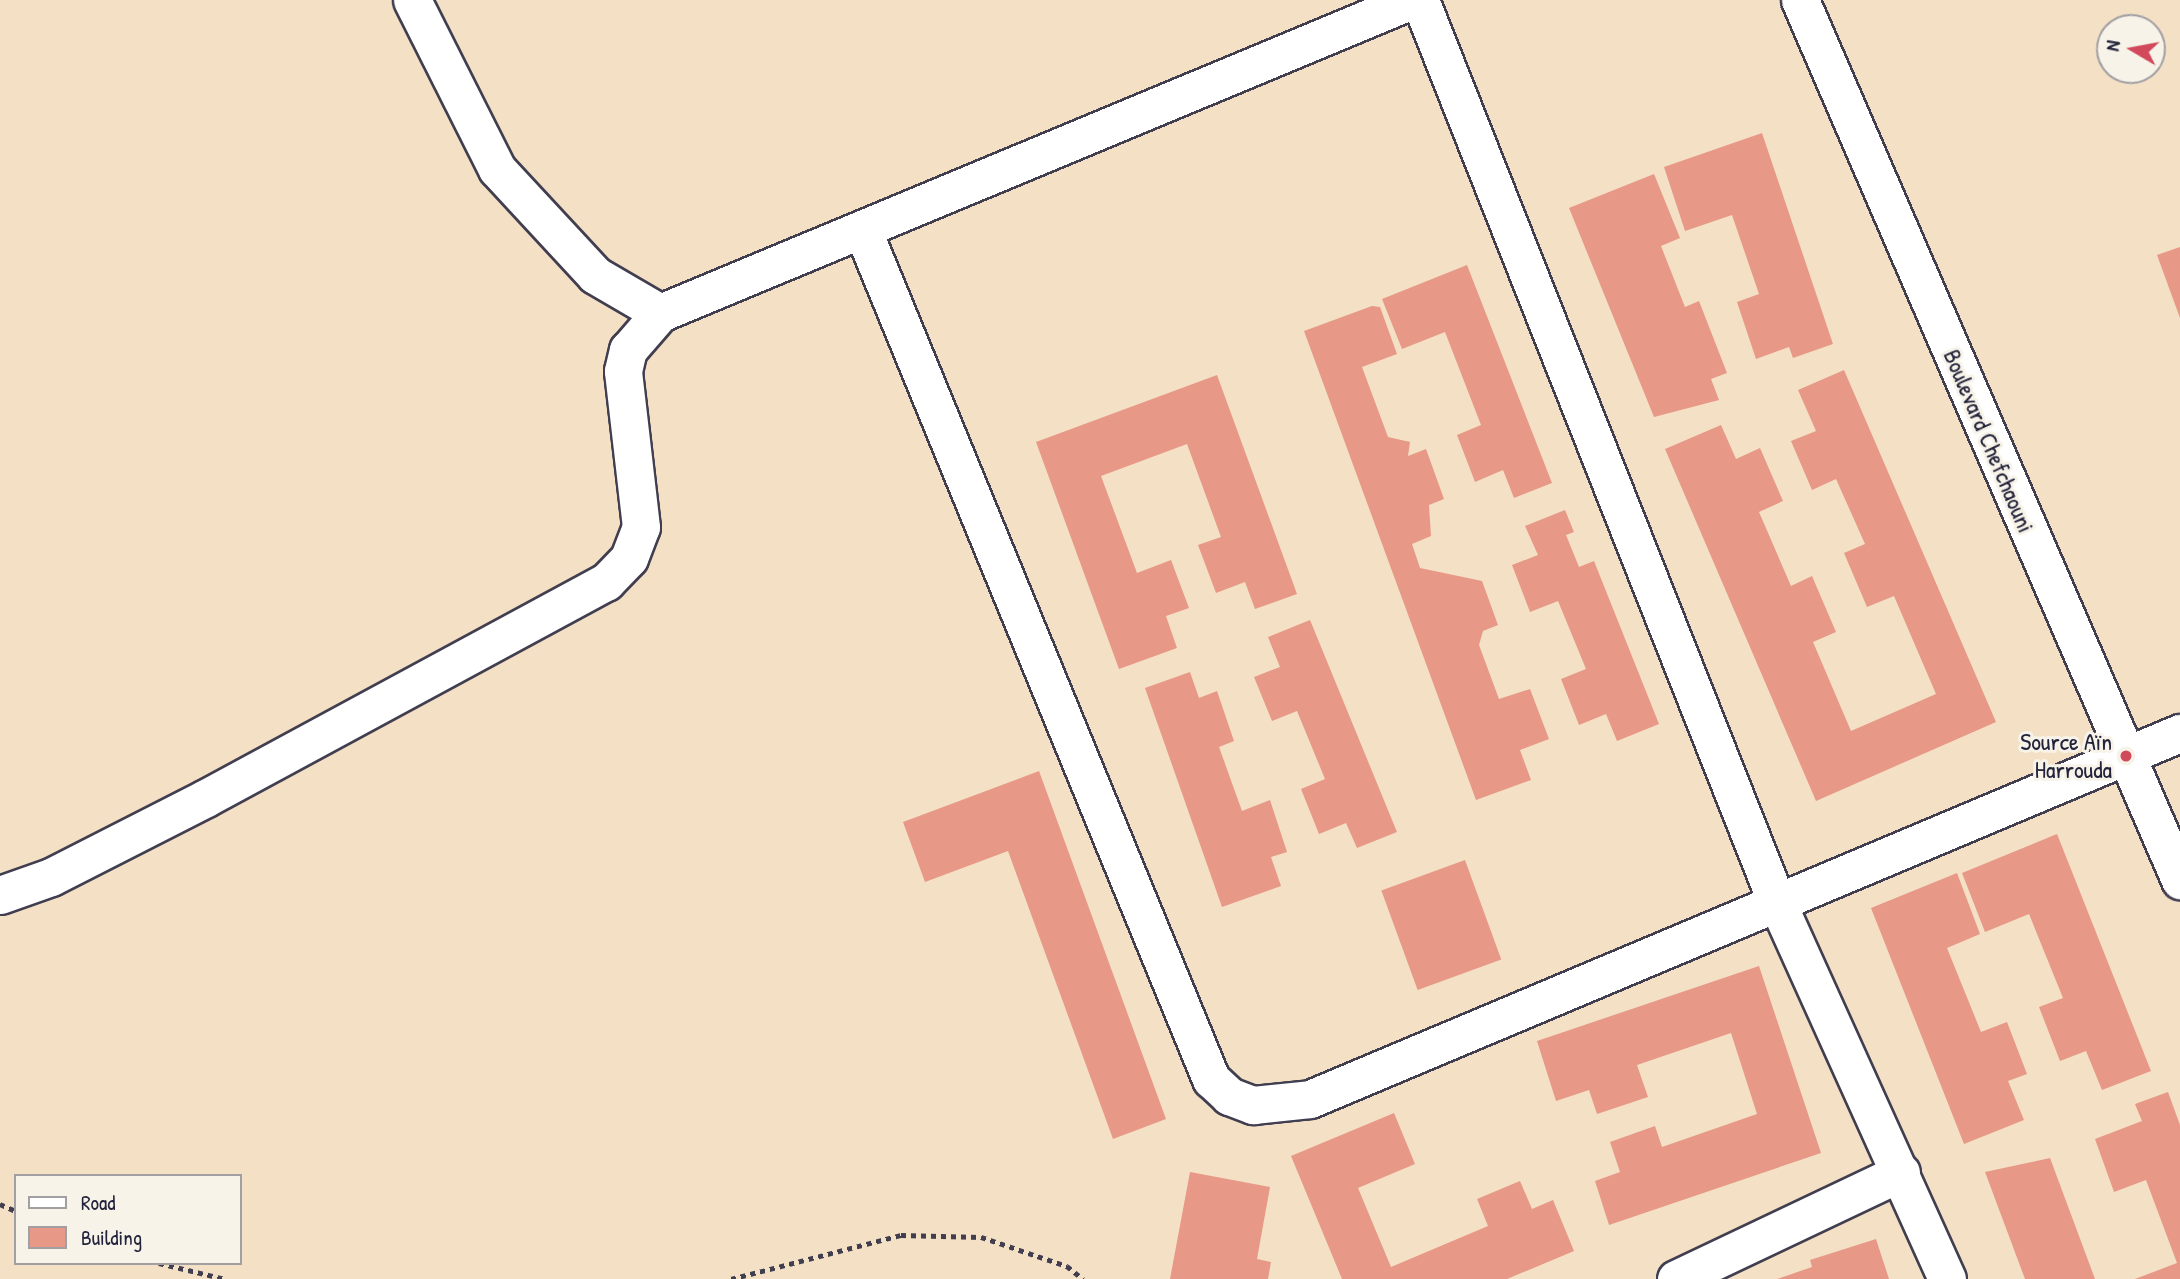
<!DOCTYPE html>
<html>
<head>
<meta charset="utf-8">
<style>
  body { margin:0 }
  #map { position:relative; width:2180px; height:1279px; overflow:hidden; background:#f3e0c5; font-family:"Patrick Hand",sans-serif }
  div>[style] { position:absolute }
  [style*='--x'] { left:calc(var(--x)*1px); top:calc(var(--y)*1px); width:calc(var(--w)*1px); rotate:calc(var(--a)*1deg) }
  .building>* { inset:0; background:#e79886; transform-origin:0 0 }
  .path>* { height:4.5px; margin-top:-2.25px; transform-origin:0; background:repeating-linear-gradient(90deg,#413e50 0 5px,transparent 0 10px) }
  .roads { filter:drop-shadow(2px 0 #413e50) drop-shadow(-2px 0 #413e50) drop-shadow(0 2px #413e50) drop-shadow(0 -2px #413e50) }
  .minor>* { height:37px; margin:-18.5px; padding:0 18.5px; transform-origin:18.5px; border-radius:18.5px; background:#fff }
  .dots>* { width:19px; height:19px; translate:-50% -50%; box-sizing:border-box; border:4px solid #f7f3e8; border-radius:50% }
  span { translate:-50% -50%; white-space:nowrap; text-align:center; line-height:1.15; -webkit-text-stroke:6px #f7f3e8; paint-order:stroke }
  .street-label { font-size:24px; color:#22223b }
  .poi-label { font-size:24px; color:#22223b }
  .right { translate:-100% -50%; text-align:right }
  .legend { position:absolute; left:14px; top:1174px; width:228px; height:91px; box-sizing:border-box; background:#f7f3e8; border:2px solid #a29fa3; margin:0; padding:9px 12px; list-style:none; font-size:21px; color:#22223b }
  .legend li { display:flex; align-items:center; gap:14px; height:35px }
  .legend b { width:35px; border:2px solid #a29fa3 }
  .north { position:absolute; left:2096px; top:14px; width:70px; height:70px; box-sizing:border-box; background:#f7f3e8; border:2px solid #a29fa3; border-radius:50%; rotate:280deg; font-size:19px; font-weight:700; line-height:28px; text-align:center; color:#22223b }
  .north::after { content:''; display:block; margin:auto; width:24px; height:32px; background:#d1495b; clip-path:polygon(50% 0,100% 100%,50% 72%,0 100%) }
</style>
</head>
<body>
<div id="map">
  <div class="building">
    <div style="clip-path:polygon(1762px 133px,1833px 344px,1793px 358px,1789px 347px,1756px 359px,1737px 302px,1759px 294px,1732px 215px,1685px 231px,1664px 167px)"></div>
    <div style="clip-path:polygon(1654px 174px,1680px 238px,1661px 246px,1685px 307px,1699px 301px,1727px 373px,1711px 379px,1719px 400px,1654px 417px,1569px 208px)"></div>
    <div style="clip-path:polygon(2180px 247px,2180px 318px,2157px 255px)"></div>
    <div style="clip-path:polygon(1467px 265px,1552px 483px,1514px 498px,1503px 470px,1475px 482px,1457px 435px,1481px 425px,1445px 332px,1402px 349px,1382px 299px)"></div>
    <div style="clip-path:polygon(1372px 306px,1380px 307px,1397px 354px,1362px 367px,1388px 437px,1410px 442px,1408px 456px,1426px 449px,1444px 499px,1429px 505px,1431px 536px,1412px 544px,1420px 568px,1482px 581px,1498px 625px,1483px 631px,1479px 645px,1499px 699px,1530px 689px,1549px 739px,1520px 750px,1531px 780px,1476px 800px,1304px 331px)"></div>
    <div style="clip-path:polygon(1844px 370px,1996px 722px,1816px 801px,1665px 449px,1721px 425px,1736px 459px,1760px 448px,1783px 501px,1759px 512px,1791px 586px,1812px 576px,1836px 632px,1813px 642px,1851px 731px,1936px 694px,1894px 596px,1867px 607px,1844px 553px,1865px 544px,1836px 479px,1812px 490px,1791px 441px,1816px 431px,1798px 390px)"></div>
    <div style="clip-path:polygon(1217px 375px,1297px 594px,1255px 609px,1245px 582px,1216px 593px,1198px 545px,1221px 537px,1187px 444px,1101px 476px,1137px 573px,1171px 560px,1189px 608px,1166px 616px,1177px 648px,1119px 669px,1036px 442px)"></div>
    <div style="clip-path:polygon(1565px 510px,1574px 532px,1566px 535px,1579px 567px,1594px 561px,1659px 724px,1617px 741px,1606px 714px,1579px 725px,1561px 679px,1586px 669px,1558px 601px,1530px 612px,1512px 565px,1538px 555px,1525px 526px)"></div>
    <div style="clip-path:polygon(1310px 620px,1397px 832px,1357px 848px,1346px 823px,1319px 834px,1301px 789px,1325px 779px,1297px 711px,1272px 721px,1254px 677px,1280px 667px,1268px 637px)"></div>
    <div style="clip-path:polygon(1190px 672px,1199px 698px,1217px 691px,1234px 741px,1219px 747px,1242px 811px,1270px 800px,1287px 852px,1271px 857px,1281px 886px,1222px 907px,1145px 688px)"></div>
    <div style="clip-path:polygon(1039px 771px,1166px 1119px,1113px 1139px,1008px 851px,925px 882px,903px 822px)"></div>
    <div style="clip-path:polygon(2057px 834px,2151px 1071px,2102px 1090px,2086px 1051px,2060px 1061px,2039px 1007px,2063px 998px,2029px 914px,1985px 932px,1962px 873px)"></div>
    <div style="left:1465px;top:860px;width:106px;height:89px;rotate:70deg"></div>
    <div style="clip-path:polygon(1957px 873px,1980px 934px,1947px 948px,1981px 1032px,2007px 1022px,2027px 1074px,2008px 1081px,2024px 1120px,1964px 1144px,1871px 908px)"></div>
    <div style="clip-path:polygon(1759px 966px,1821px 1153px,1609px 1225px,1595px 1181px,1620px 1172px,1610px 1142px,1655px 1126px,1662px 1147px,1757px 1114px,1731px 1033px,1637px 1065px,1648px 1097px,1597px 1114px,1589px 1090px,1556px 1101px,1537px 1041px)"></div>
    <div style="clip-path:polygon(2168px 1092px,2180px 1125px,2180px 1279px,2135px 1279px,2177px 1263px,2146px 1180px,2114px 1192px,2095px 1139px,2142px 1121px,2135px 1104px)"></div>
    <div style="clip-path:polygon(1394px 1113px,1415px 1164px,1358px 1188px,1391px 1267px,1488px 1226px,1477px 1199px,1520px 1181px,1532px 1209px,1553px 1200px,1574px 1251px,1507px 1279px,1342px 1279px,1291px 1156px)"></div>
    <div style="clip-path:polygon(2050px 1158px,2095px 1279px,2025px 1279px,1985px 1172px)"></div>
    <div style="clip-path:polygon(1190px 1172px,1270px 1187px,1257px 1259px,1271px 1262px,1268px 1279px,1170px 1279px)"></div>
    <div style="clip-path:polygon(1876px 1239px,1889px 1279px,1777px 1279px,1812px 1267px,1810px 1260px)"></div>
  </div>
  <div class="path">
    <div style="--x:0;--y:1204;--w:17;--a:24"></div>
    <div style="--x:159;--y:1263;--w:68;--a:13.6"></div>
    <div style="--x:731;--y:1279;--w:176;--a:-14.5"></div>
    <div style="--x:901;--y:1235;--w:80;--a:1.4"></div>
    <div style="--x:981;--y:1237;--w:91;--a:18.6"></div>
    <div style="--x:1067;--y:1266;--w:21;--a:39"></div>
  </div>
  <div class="roads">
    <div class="minor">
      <div style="--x:412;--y:0;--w:189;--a:63.3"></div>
      <div style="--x:497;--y:169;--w:144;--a:47.2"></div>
      <div style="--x:595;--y:275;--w:75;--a:30.3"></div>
      <div style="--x:1420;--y:0;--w:966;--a:68.43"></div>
      <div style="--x:1775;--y:898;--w:418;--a:65.7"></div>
      <div style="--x:1800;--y:0;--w:959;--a:66.64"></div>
      <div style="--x:863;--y:231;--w:917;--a:67.69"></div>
      <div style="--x:1211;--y:1079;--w:25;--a:43"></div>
      <div style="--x:1229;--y:1096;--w:26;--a:21"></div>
      <div style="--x:1253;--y:1105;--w:57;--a:-6"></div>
      <div style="--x:1310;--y:1099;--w:944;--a:-22.82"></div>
      <div style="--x:0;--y:895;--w:54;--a:-19.4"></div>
      <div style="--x:51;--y:877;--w:174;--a:-27"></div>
      <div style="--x:206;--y:798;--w:455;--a:-28.4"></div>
      <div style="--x:606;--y:582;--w:33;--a:-46"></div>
      <div style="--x:629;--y:558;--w:33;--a:-69"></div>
      <div style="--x:641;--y:527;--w:157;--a:-96.6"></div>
      <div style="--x:623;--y:371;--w:22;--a:-77"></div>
      <div style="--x:628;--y:350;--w:49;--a:-49.1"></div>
      <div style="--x:660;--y:313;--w:815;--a:-22.6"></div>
      <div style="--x:1676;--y:1279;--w:249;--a:-25.4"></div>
    </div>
  </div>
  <div class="dots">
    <div style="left:2126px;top:756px;background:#d1495b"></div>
  </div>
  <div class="street-label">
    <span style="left:1989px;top:441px;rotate:67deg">Boulevard Chefchaouni</span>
  </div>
  <div class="poi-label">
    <span class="right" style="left:2112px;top:756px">Source Aïn<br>Harrouda</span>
  </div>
  <ul class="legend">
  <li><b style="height:9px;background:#fff"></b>Road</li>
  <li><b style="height:19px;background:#e79886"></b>Building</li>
  </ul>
  <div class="north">N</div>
</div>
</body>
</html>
